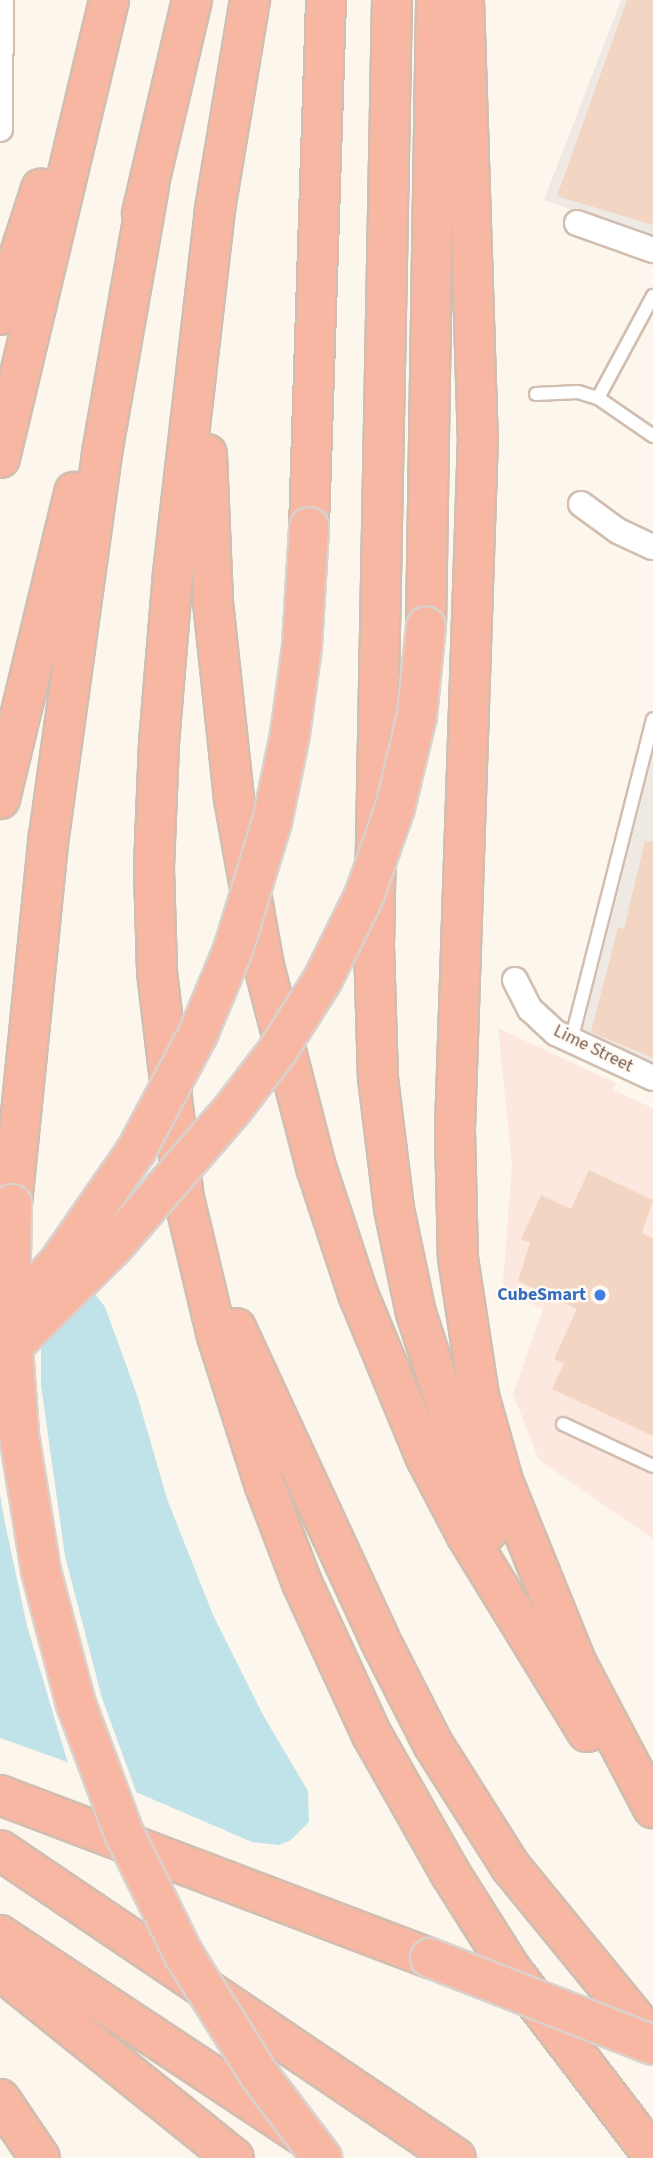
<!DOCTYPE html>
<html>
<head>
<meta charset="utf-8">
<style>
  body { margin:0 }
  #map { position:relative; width:653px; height:2158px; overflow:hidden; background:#fdf6ec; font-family:"Source Sans 3",sans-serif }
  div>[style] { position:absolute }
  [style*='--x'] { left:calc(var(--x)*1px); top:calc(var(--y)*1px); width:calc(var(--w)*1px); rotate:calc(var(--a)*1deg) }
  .commercial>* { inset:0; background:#fde8e0 }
  .industrial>* { inset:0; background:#efe9e4 }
  .water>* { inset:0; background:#bfe3e8 }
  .pier>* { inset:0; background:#fdf6ec }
  .building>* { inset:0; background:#f3d5c3 }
  .roads { filter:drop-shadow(2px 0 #d1beb0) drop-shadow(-2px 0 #d1beb0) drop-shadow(0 2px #d1beb0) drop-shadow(0 -2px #d1beb0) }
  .lane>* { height:12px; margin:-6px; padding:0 6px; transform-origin:6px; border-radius:6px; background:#fff }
  .street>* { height:24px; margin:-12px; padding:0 12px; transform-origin:12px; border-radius:12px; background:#fff }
  .highway>* { height:38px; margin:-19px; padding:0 19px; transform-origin:19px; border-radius:19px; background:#f7b7a3 }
  .bridges { filter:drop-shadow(2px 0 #dad1cd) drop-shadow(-2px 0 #dad1cd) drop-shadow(0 2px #dad1cd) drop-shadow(0 -2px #dad1cd) }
  .highway-bridge>* { height:38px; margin:-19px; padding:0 19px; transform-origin:19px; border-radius:19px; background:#f7b7a3 }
  .dots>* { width:19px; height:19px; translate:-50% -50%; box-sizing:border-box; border:4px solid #fffaf3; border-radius:50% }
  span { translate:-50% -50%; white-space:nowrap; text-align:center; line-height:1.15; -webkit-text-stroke:5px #fffaf3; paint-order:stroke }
  .street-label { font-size:18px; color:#7a5c4d }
  .shop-label { font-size:18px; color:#366cbe; font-weight:700 }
  .right { translate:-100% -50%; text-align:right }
</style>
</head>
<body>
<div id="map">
  <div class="commercial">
    <div style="clip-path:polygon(498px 1028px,616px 1083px,613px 1090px,653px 1108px,653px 1539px,539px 1460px,513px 1394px,543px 1309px,507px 1293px,503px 1283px,512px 1165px)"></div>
  </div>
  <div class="industrial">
    <div style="clip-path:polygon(621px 0,653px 0,653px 239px,544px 200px)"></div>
    <div style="clip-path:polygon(653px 755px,653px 1063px,582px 1033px)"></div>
  </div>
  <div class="water">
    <div style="clip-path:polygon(0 1267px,88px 1285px,105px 1307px,137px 1395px,167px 1499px,213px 1615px,263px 1715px,308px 1791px,309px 1822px,291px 1840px,279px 1845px,252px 1842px,59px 1759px,0 1738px)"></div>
  </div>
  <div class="pier">
    <div style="clip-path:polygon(41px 1262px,41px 1385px,65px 1556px,102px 1698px,138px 1797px,69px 1767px,27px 1626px,5px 1523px,0 1494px,0 1263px)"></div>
  </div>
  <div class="building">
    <div style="clip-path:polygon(627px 0,653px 0,653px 225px,557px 196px)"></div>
    <div style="clip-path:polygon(645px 841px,653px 842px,653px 1058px,591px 1032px,618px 928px,624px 929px)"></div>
    <div style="clip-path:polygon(589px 1170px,653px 1200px,642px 1233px,653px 1238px,653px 1436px,552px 1389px,564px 1363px,554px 1359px,577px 1309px,518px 1281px,530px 1243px,521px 1239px,541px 1195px,571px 1209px)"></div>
  </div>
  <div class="roads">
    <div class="lane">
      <div style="--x:536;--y:394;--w:42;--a:-2.7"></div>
      <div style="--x:578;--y:392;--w:21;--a:17"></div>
      <div style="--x:598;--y:398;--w:67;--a:34.6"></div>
      <div style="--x:598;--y:398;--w:116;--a:-61.7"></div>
      <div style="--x:571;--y:1041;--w:332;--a:-75.7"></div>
      <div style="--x:563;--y:1424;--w:99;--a:25"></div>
    </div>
    <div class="street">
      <div style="--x:0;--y:129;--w:129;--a:-89.6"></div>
      <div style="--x:577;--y:223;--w:81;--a:19.6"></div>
      <div style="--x:581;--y:504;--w:46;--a:36.1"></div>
      <div style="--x:618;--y:531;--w:38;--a:25"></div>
      <div style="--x:515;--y:980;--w:33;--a:63"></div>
      <div style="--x:530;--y:1009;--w:35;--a:43"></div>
      <div style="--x:556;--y:1033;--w:107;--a:24.9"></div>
    </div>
    <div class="highway">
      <div style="--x:250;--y:0;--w:213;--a:99.5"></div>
      <div style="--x:215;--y:210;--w:365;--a:96.6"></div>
      <div style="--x:173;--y:573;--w:171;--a:94.7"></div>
      <div style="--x:159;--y:743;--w:126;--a:92.3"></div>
      <div style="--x:154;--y:869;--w:103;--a:88.3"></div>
      <div style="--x:157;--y:972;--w:228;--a:83.2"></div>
      <div style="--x:184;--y:1198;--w:142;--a:76.6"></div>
      <div style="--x:217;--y:1336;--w:157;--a:72.3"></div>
      <div style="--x:265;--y:1486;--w:104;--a:69.1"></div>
      <div style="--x:302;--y:1583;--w:167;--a:65.3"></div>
      <div style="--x:372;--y:1735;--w:159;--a:60.5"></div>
      <div style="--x:450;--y:1873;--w:112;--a:57.7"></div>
      <div style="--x:510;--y:1968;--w:235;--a:52.6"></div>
      <div style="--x:392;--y:0;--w:945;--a:91.09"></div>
      <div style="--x:374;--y:945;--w:133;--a:88.3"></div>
      <div style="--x:378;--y:1078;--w:132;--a:83"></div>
      <div style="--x:394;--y:1209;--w:106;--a:78.1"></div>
      <div style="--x:416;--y:1313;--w:230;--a:72"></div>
      <div style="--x:464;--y:0;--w:436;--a:88.2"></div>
      <div style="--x:478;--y:436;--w:694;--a:91.9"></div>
      <div style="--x:455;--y:1130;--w:128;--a:88.7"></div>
      <div style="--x:458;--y:1258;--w:140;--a:81.3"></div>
      <div style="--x:479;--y:1396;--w:88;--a:74.2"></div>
      <div style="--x:503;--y:1481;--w:197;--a:68"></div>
      <div style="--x:577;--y:1664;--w:163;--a:62.2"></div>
      <div style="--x:142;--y:213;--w:219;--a:-76.8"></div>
      <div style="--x:0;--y:315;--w:133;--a:-72"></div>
      <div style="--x:207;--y:454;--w:148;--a:87.7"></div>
      <div style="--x:213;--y:602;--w:198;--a:83.9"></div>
      <div style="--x:234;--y:799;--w:170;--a:79.8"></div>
      <div style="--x:264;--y:966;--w:208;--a:75.5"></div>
      <div style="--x:316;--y:1167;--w:134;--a:71.7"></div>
      <div style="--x:358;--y:1294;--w:178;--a:67.5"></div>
      <div style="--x:426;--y:1458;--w:88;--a:62.3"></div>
      <div style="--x:467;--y:1536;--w:230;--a:58.5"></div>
      <div style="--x:0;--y:458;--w:471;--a:-76.6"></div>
      <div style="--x:309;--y:527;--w:527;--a:-88.15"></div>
      <div style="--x:426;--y:626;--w:626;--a:-89.08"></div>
      <div style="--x:0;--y:799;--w:316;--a:-76.4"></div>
      <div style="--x:12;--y:1204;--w:370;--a:-84.3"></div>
      <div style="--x:49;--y:836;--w:387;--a:-82.1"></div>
      <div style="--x:102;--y:453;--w:270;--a:-80"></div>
      <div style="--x:236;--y:1328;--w:341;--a:65.2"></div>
      <div style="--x:379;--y:1638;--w:119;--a:63"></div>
      <div style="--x:433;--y:1744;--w:144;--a:57.7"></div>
      <div style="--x:510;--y:1866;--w:226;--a:50.7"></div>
      <div style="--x:0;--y:1795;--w:460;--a:20.8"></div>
      <div style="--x:0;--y:1850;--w:550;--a:34.04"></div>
      <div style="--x:0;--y:1935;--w:362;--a:33.5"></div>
      <div style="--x:0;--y:1970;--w:300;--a:38.8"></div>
      <div style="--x:0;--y:2099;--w:71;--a:55.9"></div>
    </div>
  </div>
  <div class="bridges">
    <div class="highway-bridge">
      <div style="--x:12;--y:1204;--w:101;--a:91.1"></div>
      <div style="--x:10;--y:1305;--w:130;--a:86"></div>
      <div style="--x:19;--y:1435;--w:138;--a:80.8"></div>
      <div style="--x:41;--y:1571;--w:138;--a:75.3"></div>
      <div style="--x:76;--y:1704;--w:138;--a:69.6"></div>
      <div style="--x:124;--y:1833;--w:136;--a:63.8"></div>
      <div style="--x:184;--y:1955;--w:143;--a:57.9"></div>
      <div style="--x:260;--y:2076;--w:103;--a:52.9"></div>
      <div style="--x:1;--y:1327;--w:87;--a:-48.3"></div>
      <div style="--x:59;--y:1262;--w:135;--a:-55.3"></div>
      <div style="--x:136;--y:1151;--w:132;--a:-62.1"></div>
      <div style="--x:198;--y:1034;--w:91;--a:-67.4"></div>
      <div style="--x:233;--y:950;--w:134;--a:-73.1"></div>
      <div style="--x:272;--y:822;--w:90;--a:-78.4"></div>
      <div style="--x:290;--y:734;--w:89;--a:-82.2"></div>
      <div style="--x:302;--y:646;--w:119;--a:-86.6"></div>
      <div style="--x:21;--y:1338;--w:129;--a:-44.7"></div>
      <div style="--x:113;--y:1247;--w:181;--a:-49"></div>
      <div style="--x:232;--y:1110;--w:76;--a:-52.5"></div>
      <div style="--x:278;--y:1050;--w:84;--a:-57.6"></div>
      <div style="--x:323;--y:979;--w:93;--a:-63.7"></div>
      <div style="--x:364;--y:896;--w:93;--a:-70.6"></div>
      <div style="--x:395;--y:808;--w:95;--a:-76.6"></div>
      <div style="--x:417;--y:716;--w:90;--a:-84.3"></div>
      <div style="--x:430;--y:1958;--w:239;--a:21.3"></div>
    </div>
  </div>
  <div class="dots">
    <div style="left:600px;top:1295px;background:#3f7fe0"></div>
  </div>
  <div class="street-label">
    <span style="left:593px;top:1049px;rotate:26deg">Lime Street</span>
  </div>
  <div class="shop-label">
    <span class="right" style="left:586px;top:1295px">CubeSmart</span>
  </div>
</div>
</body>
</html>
